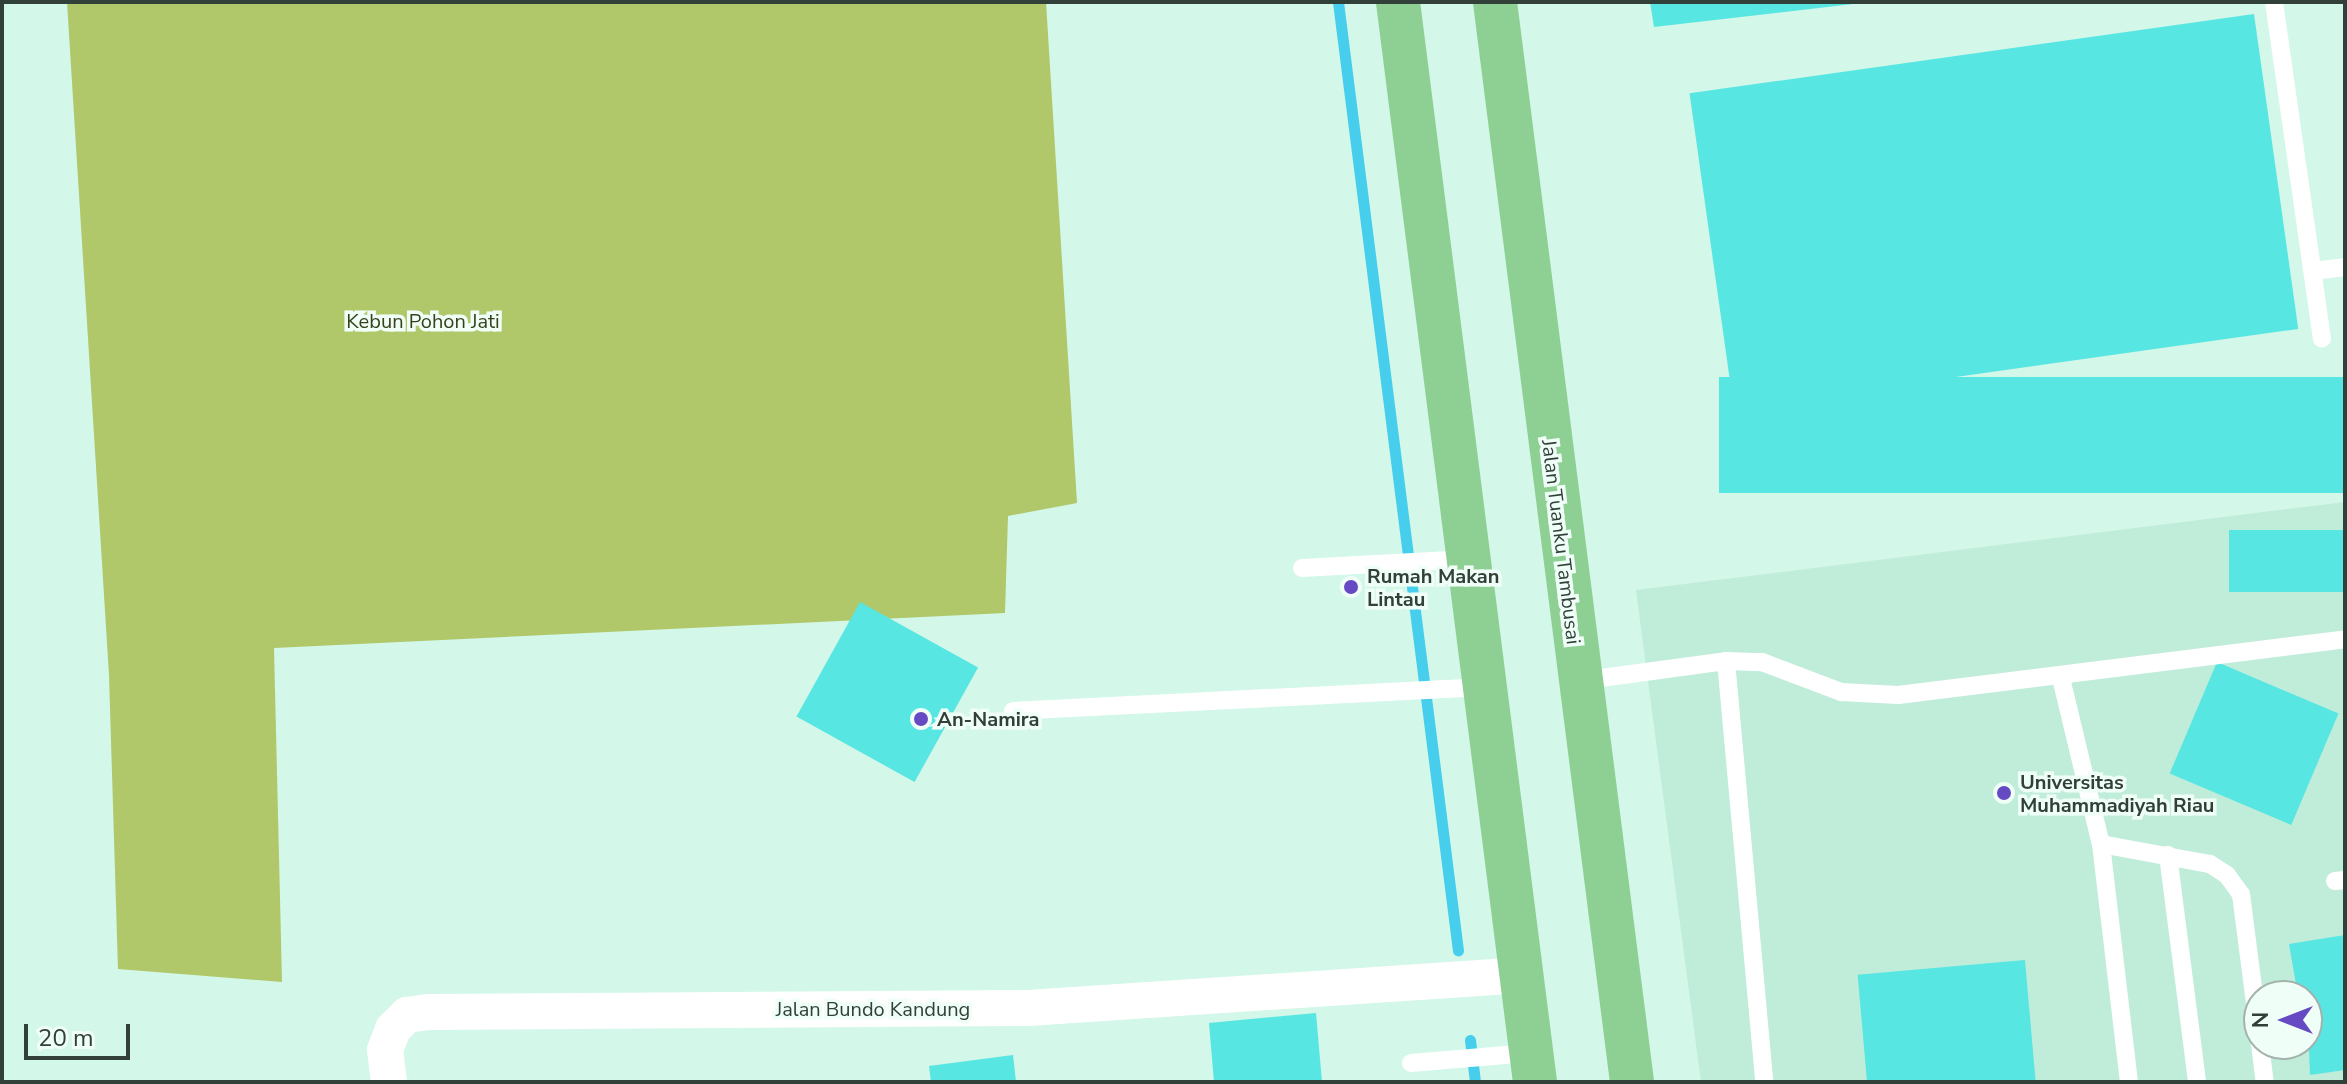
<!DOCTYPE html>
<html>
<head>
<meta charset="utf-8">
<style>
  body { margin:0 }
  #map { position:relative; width:2347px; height:1084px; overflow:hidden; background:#d3f7e8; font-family:"Nunito Sans",sans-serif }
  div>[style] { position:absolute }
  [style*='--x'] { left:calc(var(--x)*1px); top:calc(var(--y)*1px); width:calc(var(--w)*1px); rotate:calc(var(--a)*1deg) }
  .built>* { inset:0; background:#c0ecda }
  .forest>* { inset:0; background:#b0c76a }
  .stream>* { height:11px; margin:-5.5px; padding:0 5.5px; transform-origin:5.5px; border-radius:5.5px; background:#48ceed }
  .building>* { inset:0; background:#57e6e2; transform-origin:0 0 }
  .service>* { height:18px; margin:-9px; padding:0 9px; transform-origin:9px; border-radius:9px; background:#fff }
  .minor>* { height:36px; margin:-18px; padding:0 18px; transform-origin:18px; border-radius:18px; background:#fff }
  .primary>* { height:44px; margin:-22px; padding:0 22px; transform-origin:22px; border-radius:22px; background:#8ed093 }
  .dots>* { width:22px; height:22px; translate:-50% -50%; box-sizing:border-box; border:4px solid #f0fef8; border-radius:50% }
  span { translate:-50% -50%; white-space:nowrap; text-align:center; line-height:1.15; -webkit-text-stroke:7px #f0fef8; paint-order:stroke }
  .park-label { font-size:20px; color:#38411a }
  .street-label { font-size:20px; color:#32403a }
  .poi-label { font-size:20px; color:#32403a; font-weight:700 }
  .left { translate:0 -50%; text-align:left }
  .frame { position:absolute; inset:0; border:4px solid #32403a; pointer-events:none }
  .north { position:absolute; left:2243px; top:980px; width:80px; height:80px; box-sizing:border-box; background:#f0fef8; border:2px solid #a4b2ac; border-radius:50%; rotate:270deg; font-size:22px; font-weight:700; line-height:32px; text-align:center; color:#32403a }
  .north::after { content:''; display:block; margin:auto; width:28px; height:36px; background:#664ac3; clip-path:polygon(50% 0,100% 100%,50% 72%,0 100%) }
  .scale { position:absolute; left:24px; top:1024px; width:106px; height:36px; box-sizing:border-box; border:4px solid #32403a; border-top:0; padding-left:10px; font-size:24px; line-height:28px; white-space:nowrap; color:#32403a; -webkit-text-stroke:6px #f0fef8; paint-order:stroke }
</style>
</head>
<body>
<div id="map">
  <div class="built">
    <div style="clip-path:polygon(evenodd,2345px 502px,2345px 1082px,1701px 1082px,1636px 590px,2345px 502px,2259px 996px,2307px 996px,2307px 1044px,2259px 1044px,2259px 996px)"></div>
  </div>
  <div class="forest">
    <div style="clip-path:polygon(67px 2px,1046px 2px,1077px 503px,1008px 516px,1005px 613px,274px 648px,282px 982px,118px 969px,109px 675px)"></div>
  </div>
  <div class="stream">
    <div style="--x:1338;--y:2;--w:956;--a:82.79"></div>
    <div style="--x:1470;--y:1040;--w:42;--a:83.2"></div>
  </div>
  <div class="building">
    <div style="clip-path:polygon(1650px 2px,1852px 2px,1853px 4px,1654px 27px)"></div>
    <div style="left:2254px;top:14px;width:318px;height:570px;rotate:82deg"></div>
    <div style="left:2345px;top:377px;width:116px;height:626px;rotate:90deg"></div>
    <div style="left:2345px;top:530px;width:62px;height:116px;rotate:90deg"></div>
    <div style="left:860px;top:602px;width:135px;height:131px;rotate:29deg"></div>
    <div style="left:2217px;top:662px;width:132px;height:121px;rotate:23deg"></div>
    <div style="clip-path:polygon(2345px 935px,2345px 1070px,2310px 1075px,2307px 996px,2298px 996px,2289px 944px)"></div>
    <div style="left:2025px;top:960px;width:122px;height:168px;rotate:85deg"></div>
    <div style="clip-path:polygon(1316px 1013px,1322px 1082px,1214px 1082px,1209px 1023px)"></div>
    <div style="clip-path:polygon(1013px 1055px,1016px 1082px,931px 1082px,929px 1066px)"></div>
  </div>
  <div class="service">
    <div style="--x:2274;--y:2;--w:340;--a:81.9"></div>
    <div style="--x:2313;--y:271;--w:32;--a:-7"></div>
    <div style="--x:1302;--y:568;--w:167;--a:-3.1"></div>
    <div style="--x:1726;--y:661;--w:423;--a:84.8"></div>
    <div style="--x:2061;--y:678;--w:171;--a:76.5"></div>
    <div style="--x:2101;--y:844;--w:240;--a:83.3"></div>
    <div style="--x:1579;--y:681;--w:148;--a:-7.7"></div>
    <div style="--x:1726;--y:661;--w:36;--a:2"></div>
    <div style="--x:1762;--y:662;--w:85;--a:20.8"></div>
    <div style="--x:1841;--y:692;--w:57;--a:3"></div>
    <div style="--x:1898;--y:695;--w:450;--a:-7.1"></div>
    <div style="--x:1013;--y:711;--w:473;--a:-2.9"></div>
    <div style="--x:2101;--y:844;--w:111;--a:10.4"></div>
    <div style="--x:2210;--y:864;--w:20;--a:33"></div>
    <div style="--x:2227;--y:875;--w:24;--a:54"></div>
    <div style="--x:2241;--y:894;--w:141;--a:82.7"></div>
    <div style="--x:2168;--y:855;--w:229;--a:82.7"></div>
    <div style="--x:2335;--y:881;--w:10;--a:-6"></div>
    <div style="--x:2260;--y:1044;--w:38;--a:83"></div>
    <div style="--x:1411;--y:1063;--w:120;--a:-4.8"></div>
  </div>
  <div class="minor">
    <div style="--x:389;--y:1082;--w:32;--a:-97"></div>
    <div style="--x:385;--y:1050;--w:22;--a:-69"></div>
    <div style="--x:393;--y:1029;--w:20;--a:-45"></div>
    <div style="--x:407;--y:1015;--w:22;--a:-8"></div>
    <div style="--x:429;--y:1012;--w:599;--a:-0.38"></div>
    <div style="--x:1028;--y:1008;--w:497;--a:-3.8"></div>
  </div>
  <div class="primary">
    <div style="--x:1398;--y:2;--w:1089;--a:82.77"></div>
    <div style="--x:1495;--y:2;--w:1089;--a:82.77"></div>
  </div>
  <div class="dots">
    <div style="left:1351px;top:587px;background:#664ac3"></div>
    <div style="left:921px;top:719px;background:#664ac3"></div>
    <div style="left:2004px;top:793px;background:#664ac3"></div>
  </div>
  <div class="park-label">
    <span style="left:423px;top:321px">Kebun Pohon Jati</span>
  </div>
  <div class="street-label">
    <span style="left:1561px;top:542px;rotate:83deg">Jalan Tuanku Tambusai</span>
    <span style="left:873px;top:1009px">Jalan Bundo Kandung</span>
  </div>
  <div class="poi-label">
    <span class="left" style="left:1367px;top:588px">Rumah Makan<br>Lintau</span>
    <span class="left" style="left:937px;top:719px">An-Namira</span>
    <span class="left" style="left:2020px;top:794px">Universitas<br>Muhammadiyah Riau</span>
  </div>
  <div class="frame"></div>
  <div class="north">N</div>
  <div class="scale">20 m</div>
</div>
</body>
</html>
